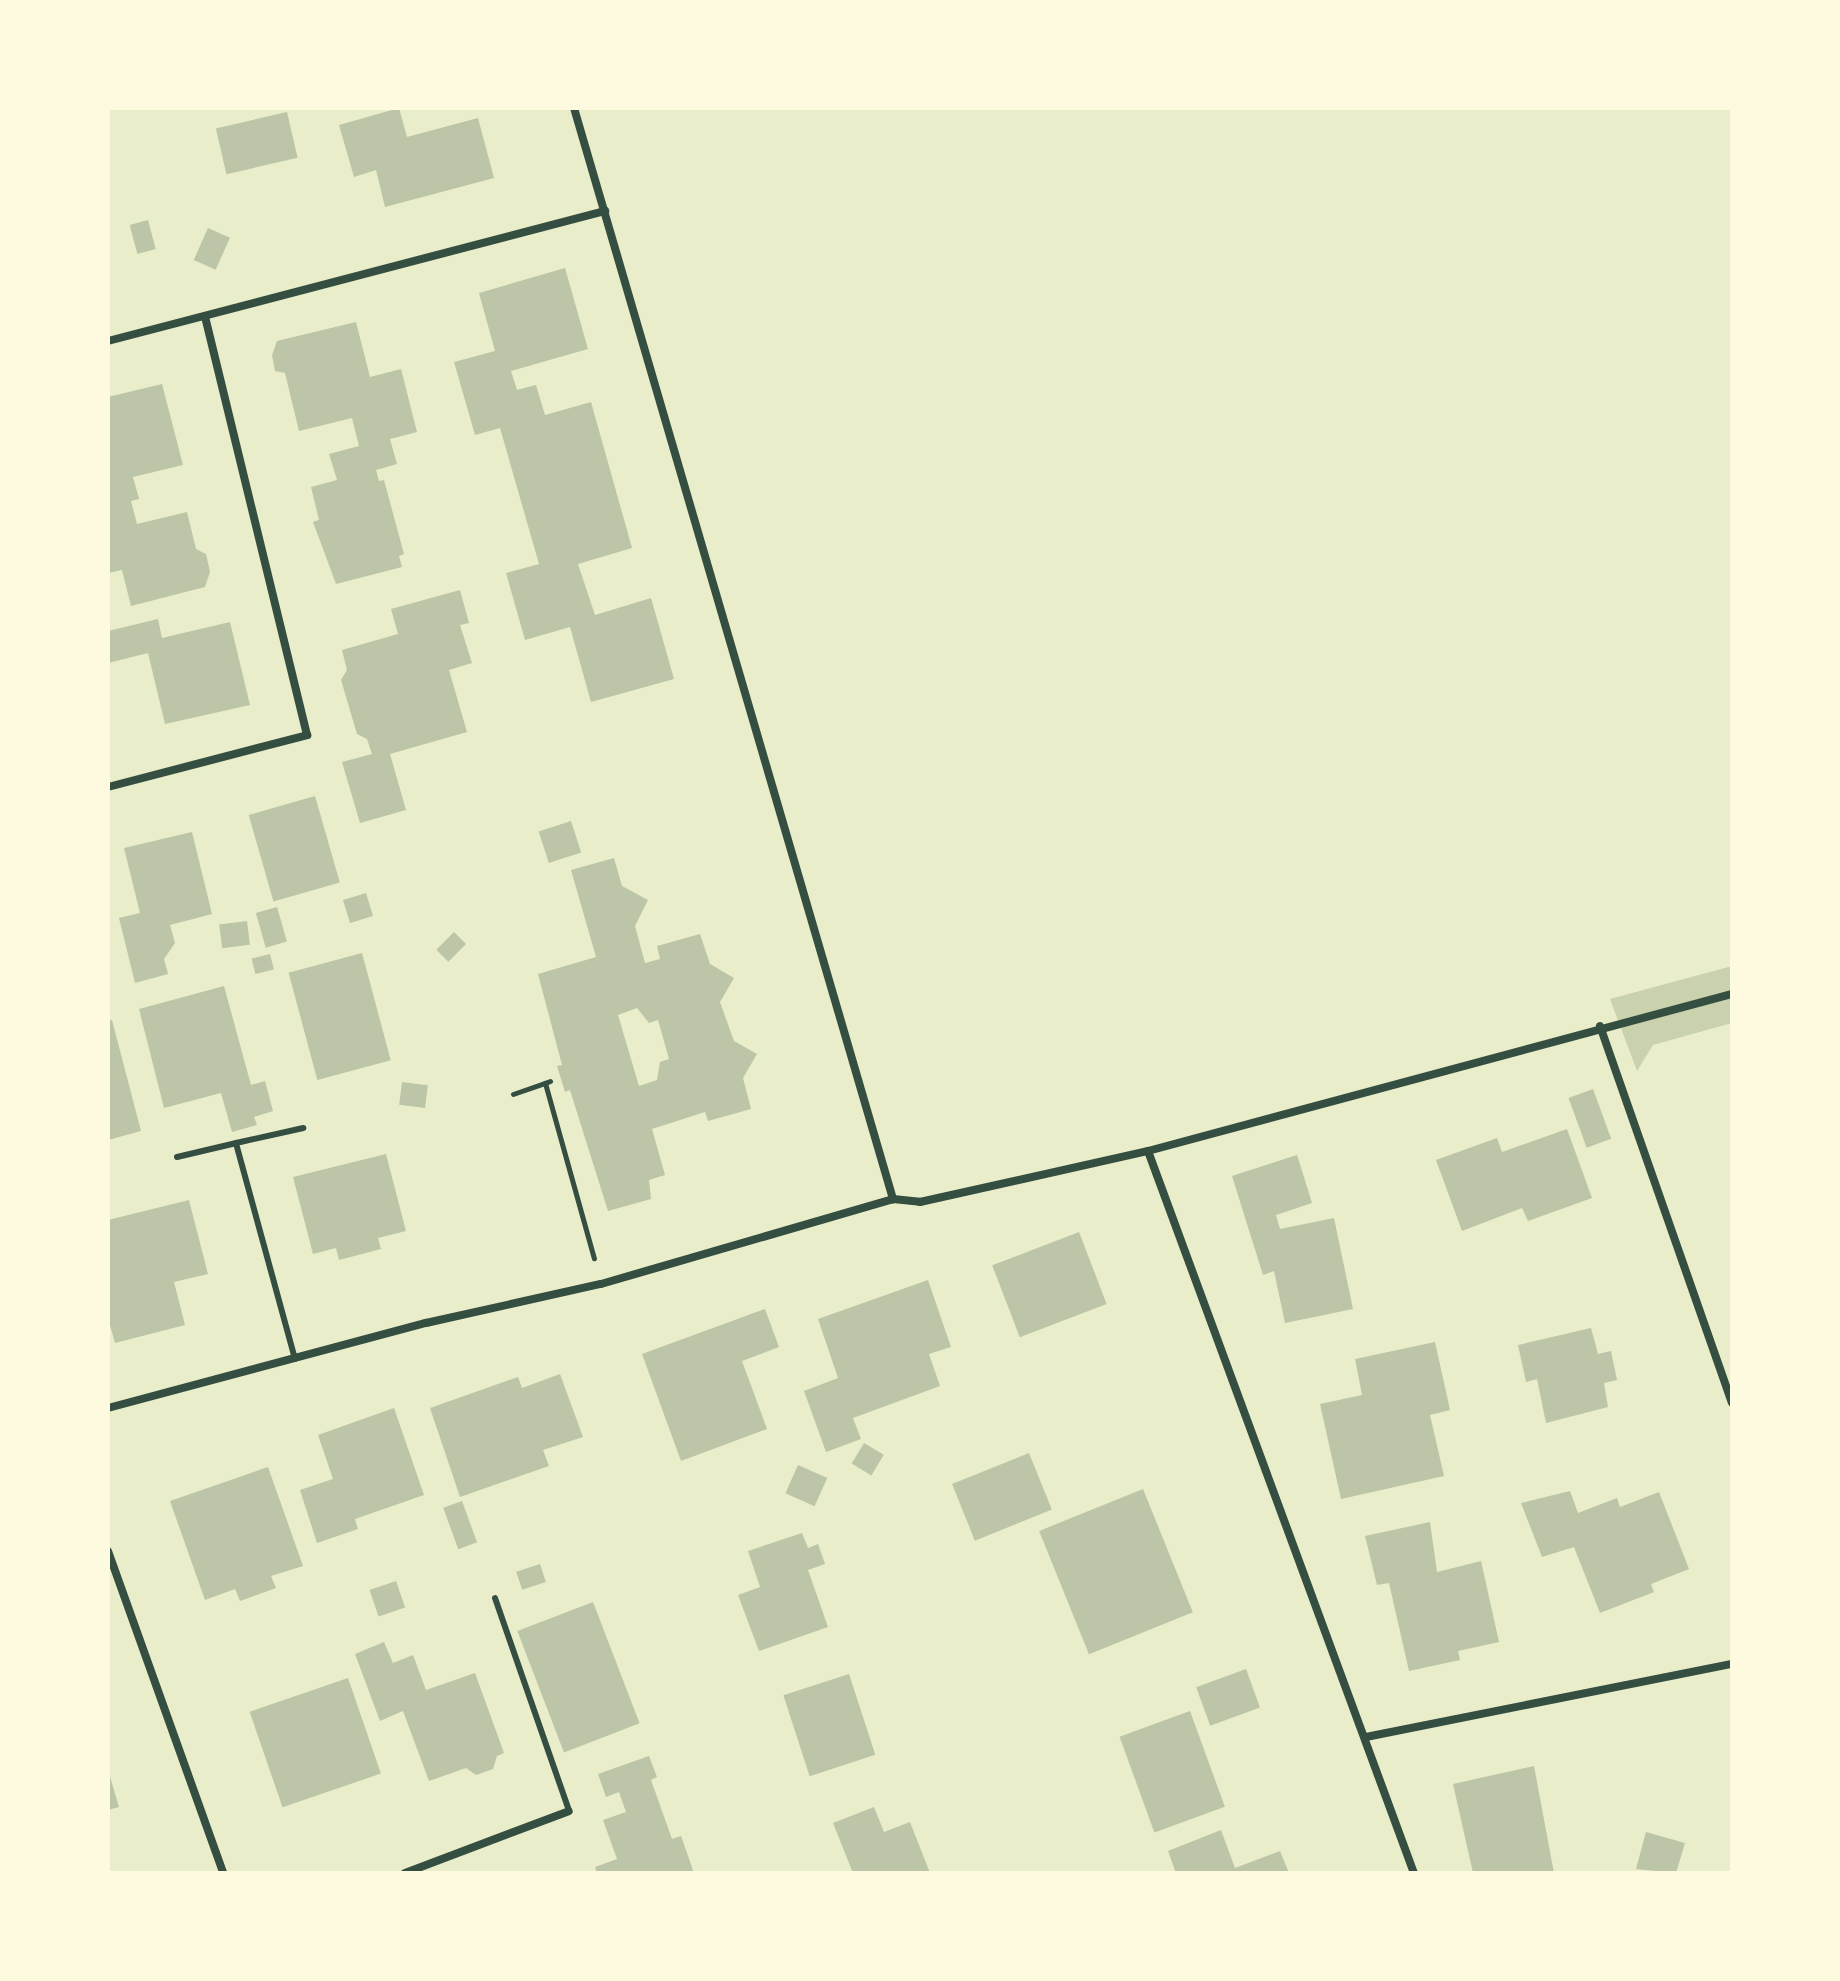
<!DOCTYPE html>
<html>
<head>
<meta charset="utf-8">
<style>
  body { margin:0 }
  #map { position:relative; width:1840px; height:1981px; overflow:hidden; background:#e9edc9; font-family:"Playfair Display",serif }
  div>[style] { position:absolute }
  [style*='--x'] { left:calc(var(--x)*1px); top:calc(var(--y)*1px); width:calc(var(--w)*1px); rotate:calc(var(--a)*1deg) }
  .green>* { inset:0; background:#cad2ad }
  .building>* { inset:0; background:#bcc5a7; transform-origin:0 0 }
  .path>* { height:5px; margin:-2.5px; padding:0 2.5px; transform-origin:2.5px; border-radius:2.5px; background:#344e41 }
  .service>* { height:6px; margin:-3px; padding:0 3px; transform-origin:3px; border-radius:3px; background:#344e41 }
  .minor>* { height:8px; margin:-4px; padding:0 4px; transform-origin:4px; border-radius:4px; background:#344e41 }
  span { translate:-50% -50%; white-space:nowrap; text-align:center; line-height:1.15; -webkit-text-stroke:7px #fefae0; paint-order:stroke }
  .frame { position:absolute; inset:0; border:110px solid #fefae0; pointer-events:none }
</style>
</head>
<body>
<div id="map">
  <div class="green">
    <div style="clip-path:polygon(1732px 966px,1732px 1023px,1653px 1045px,1637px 1071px,1610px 999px)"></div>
  </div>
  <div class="building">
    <div style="clip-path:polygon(399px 108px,407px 137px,478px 118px,494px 178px,385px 207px,376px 170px,354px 177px,339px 125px)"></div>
    <div style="left:287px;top:112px;width:47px;height:73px;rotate:77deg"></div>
    <div style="left:148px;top:220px;width:30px;height:19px;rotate:75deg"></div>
    <div style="left:208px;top:228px;width:24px;height:35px;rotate:24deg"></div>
    <div style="clip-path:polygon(565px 268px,588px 349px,511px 371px,517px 390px,536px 385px,545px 415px,591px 402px,632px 548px,578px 564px,595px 615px,651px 598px,674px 679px,591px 702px,570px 627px,525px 640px,506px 573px,539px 564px,500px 428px,475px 435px,454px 362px,495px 351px,479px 293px)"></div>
    <div style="clip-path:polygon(356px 322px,370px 377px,401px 369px,417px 432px,390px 439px,397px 464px,376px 470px,379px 481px,384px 480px,404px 554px,399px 556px,402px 567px,336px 584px,313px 522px,319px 520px,311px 487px,337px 480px,329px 454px,359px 446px,352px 418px,299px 431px,285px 373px,275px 371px,272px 355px,277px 341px)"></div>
    <div style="clip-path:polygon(162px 384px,183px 465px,133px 477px,139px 499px,131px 501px,137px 524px,187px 512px,196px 549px,206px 554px,210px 572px,205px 587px,131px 606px,122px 570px,108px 573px,108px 397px)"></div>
    <div style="clip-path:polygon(460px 590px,469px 623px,460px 625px,472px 663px,449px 670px,467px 732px,390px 754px,406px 810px,360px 823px,342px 762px,372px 754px,367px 739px,357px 734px,341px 680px,347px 670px,342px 650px,398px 634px,391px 609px)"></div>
    <div style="clip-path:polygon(158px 619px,162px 638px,230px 622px,250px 705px,165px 724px,148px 653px,108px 663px,108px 631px)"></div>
    <div style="left:315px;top:796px;width:90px;height:69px;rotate:74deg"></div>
    <div style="left:571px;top:821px;width:33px;height:34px;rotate:72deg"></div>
    <div style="clip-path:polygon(192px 832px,212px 914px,170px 925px,175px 943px,164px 959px,168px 974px,135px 983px,119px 918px,140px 913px,124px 848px)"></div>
    <div style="clip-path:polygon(evenodd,614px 858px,622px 886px,648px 900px,635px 926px,645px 963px,660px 959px,657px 946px,700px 934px,710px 964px,734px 978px,720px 1002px,734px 1041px,757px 1054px,743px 1078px,751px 1109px,708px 1121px,705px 1112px,652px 1129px,665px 1175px,649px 1180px,651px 1199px,608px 1211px,570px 1090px,565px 1092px,557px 1066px,562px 1065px,538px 974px,596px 957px,571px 870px,614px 858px,637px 1008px,649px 1023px,658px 1020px,669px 1059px,660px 1062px,657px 1080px,639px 1086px,618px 1015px,637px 1008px)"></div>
    <div style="left:366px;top:893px;width:24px;height:24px;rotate:73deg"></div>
    <div style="left:277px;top:907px;width:36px;height:22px;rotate:74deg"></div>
    <div style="left:247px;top:921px;width:24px;height:28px;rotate:83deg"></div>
    <div style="left:454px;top:932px;width:17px;height:25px;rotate:45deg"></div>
    <div style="left:362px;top:953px;width:111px;height:76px;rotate:75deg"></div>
    <div style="left:270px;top:954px;width:16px;height:19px;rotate:76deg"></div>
    <div style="clip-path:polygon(224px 986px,251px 1085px,265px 1081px,273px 1111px,254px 1117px,257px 1125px,232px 1132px,221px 1093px,164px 1108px,139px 1009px)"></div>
    <div style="clip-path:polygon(112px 1020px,141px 1131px,108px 1140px,108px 1021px)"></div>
    <div style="left:402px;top:1082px;width:26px;height:23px;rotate:7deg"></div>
    <div style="left:1593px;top:1089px;width:53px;height:26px;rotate:70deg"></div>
    <div style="clip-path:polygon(1567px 1129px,1592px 1198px,1528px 1221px,1522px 1208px,1462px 1231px,1436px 1160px,1497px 1138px,1502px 1152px)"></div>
    <div style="clip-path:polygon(386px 1154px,406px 1231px,378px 1238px,381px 1249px,339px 1260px,336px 1248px,313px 1254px,293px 1177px)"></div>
    <div style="clip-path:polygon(1297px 1155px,1312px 1203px,1276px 1215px,1280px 1229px,1334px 1218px,1353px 1309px,1285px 1323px,1274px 1271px,1263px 1275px,1232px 1176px)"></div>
    <div style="clip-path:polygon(189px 1200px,208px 1274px,174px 1282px,185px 1325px,115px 1343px,108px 1318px,108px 1220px)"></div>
    <div style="left:1079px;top:1232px;width:77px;height:93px;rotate:69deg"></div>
    <div style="clip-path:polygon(928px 1280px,951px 1347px,929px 1354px,940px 1386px,853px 1418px,861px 1439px,826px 1452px,804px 1391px,838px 1378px,818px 1319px)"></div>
    <div style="clip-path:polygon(765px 1309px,779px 1347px,742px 1361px,767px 1429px,681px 1461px,642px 1354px)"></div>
    <div style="clip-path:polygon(1591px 1328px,1598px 1354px,1611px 1351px,1617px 1380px,1604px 1383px,1608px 1407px,1546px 1423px,1537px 1379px,1526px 1382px,1518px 1345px)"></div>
    <div style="clip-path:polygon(1435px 1342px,1450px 1410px,1430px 1415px,1444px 1476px,1341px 1499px,1320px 1404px,1362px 1395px,1355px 1359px)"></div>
    <div style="clip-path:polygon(560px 1374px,583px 1437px,543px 1450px,549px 1466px,460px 1497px,430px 1408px,518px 1377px,522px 1388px)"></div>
    <div style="clip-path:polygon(394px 1408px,424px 1495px,355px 1519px,358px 1529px,317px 1543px,300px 1490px,333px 1479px,318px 1435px)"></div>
    <div style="left:864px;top:1443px;width:23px;height:24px;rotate:31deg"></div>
    <div style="left:1029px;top:1453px;width:61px;height:83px;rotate:68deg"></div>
    <div style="left:798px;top:1465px;width:32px;height:31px;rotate:24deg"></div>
    <div style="clip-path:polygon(268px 1467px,303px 1566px,271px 1576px,276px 1588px,240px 1601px,235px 1589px,205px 1600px,170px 1501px)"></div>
    <div style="left:1143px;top:1489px;width:133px;height:112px;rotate:68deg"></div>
    <div style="clip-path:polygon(1570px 1491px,1578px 1513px,1617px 1498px,1620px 1507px,1659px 1492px,1689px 1569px,1651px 1584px,1654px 1592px,1600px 1613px,1574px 1547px,1542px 1557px,1521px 1503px)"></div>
    <div style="left:462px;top:1501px;width:44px;height:20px;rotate:70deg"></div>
    <div style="clip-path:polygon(1430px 1522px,1437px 1572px,1481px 1561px,1499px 1642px,1458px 1651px,1460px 1660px,1409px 1671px,1389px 1583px,1377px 1585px,1365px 1536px)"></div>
    <div style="clip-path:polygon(802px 1533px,808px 1548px,818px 1544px,825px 1564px,808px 1570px,828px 1627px,759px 1651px,738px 1595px,760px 1587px,748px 1551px)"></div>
    <div style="left:540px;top:1564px;width:19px;height:25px;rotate:72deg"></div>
    <div style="left:396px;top:1581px;width:28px;height:28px;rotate:71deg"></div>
    <div style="left:593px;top:1602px;width:130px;height:81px;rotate:69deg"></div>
    <div style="clip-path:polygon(384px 1642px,393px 1663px,413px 1655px,426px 1690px,475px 1673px,504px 1753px,497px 1756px,493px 1769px,476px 1775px,466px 1768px,429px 1781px,403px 1711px,380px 1721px,355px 1654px)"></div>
    <div style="left:1246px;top:1669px;width:41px;height:53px;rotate:70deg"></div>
    <div style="left:849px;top:1674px;width:85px;height:69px;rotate:72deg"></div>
    <div style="left:348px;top:1678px;width:101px;height:104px;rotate:71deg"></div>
    <div style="left:1190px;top:1711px;width:102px;height:75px;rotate:70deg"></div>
    <div style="clip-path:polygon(649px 1756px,657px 1777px,651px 1780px,672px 1839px,681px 1836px,694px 1873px,597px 1873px,595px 1867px,617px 1859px,603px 1820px,626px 1812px,619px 1792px,606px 1797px,598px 1774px)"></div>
    <div style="clip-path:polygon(1534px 1766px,1554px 1873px,1473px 1873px,1453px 1784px)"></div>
    <div style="clip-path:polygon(108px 1770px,119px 1807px,108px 1810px)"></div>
    <div style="clip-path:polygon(874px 1807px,884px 1832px,910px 1822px,930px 1873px,853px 1873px,833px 1823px)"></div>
    <div style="clip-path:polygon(1221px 1830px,1235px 1868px,1280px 1851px,1289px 1873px,1176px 1873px,1168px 1851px)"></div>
    <div style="clip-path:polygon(1646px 1832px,1685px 1843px,1676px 1873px,1636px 1869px)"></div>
  </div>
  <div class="path">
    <div style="--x:550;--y:1081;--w:5;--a:158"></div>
    <div style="--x:545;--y:1083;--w:182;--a:74.4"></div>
    <div style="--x:513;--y:1094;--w:34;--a:-19"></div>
  </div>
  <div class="service">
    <div style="--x:177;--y:1157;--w:61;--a:-13.3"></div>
    <div style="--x:295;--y:1359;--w:224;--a:-105.3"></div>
    <div style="--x:236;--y:1143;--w:69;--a:-12.6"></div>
    <div style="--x:495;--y:1598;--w:225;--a:70.8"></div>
  </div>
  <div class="minor">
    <div style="--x:574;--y:108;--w:1137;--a:73.7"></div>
    <div style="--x:108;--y:341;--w:514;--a:-14.66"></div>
    <div style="--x:108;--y:787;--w:206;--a:-14.6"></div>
    <div style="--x:307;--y:735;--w:431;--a:-103.7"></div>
    <div style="--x:1600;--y:1026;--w:399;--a:70.7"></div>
    <div style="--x:1148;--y:1151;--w:769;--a:69.78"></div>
    <div style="--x:108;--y:1408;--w:329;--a:-15"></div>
    <div style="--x:426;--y:1323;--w:179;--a:-12.6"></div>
    <div style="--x:601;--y:1284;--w:304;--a:-16.2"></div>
    <div style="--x:893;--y:1199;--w:27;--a:6"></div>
    <div style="--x:920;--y:1202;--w:234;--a:-12.6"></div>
    <div style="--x:1148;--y:1151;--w:605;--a:-15.05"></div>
    <div style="--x:108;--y:1551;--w:342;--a:70.3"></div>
    <div style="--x:1366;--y:1737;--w:373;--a:-11.3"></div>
    <div style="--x:405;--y:1873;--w:175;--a:-20.7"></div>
  </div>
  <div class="frame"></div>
</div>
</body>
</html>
